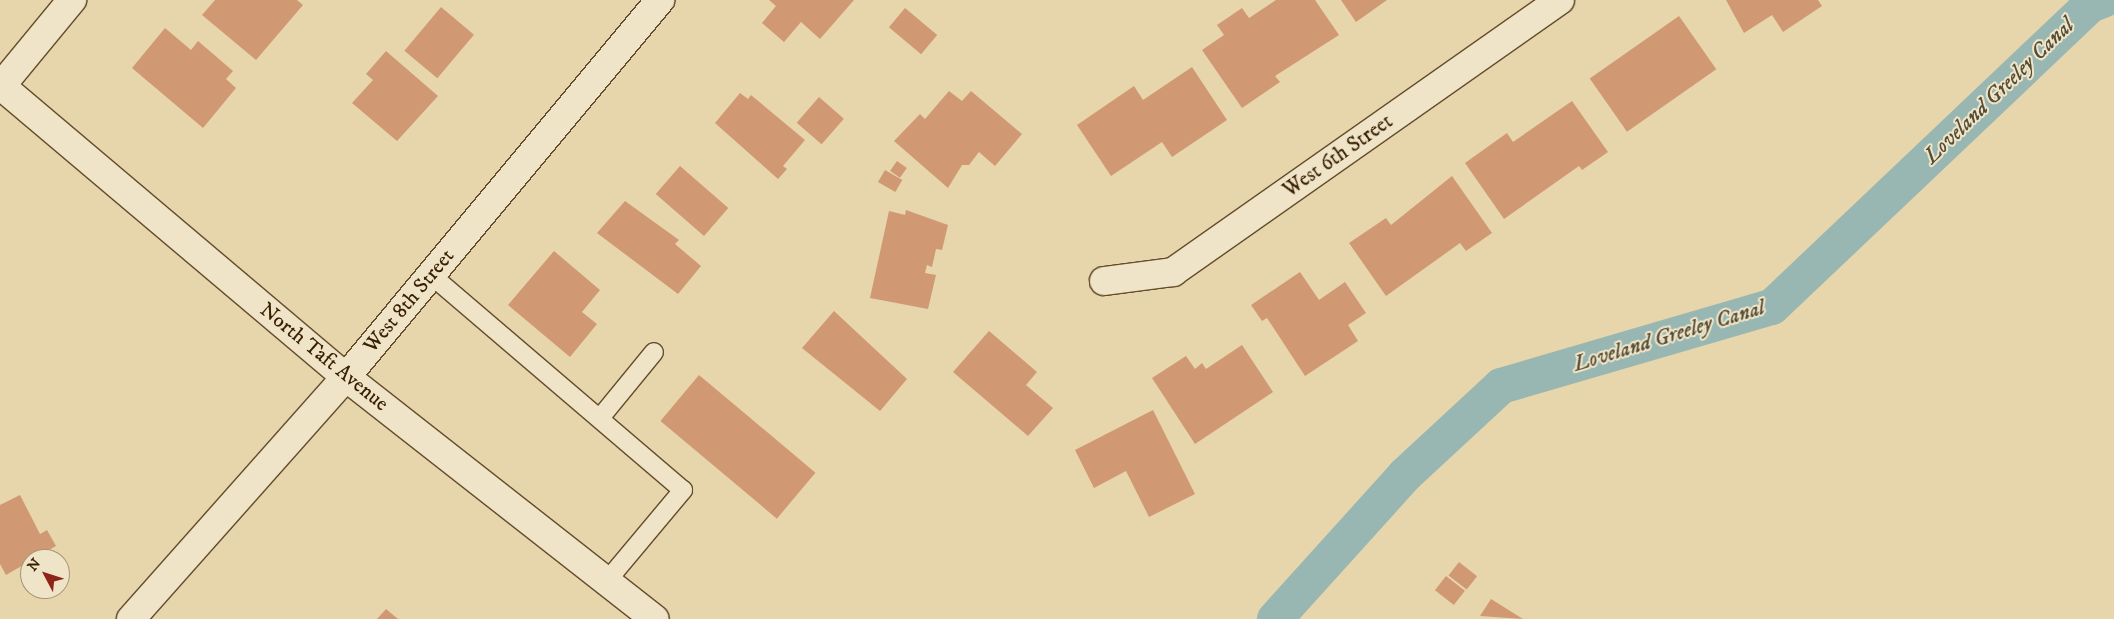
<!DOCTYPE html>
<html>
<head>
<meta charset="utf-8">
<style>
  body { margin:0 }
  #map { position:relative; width:2114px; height:619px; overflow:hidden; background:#e7d5ab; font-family:"IM FELL DW Pica",serif }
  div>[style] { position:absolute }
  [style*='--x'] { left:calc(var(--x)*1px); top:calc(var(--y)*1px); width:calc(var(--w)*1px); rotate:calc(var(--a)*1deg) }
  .canal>* { height:36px; margin:-18px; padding:0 18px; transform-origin:18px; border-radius:18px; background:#98b7b2 }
  .building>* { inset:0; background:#d19973; transform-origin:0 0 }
  .roads { filter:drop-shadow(1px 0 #644c2b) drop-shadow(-1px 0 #644c2b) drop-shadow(0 1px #644c2b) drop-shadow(0 -1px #644c2b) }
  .lane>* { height:18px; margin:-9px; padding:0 9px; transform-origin:9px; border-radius:9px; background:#efe4c8 }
  .street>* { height:28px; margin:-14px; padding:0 14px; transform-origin:14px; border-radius:14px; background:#efe4c8 }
  .secondary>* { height:28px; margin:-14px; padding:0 14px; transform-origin:14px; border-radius:14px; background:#efe4c8 }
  span { translate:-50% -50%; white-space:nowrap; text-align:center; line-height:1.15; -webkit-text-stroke:4px #efe4c8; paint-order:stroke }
  .street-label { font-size:21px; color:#381f00 }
  .water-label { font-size:22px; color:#554d35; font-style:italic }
  .north { position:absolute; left:20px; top:549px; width:50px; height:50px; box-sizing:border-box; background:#efe4c8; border:1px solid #a69578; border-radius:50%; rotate:310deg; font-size:14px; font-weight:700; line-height:20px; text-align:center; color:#381f00 }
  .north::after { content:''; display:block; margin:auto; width:18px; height:22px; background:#8f2418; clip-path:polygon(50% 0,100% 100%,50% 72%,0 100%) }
</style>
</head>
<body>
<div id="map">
  <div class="canal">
    <div style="--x:1275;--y:619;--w:194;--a:-47.9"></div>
    <div style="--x:1405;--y:475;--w:131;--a:-42.8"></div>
    <div style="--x:1501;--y:386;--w:282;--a:-16.3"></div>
    <div style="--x:1772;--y:307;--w:439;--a:-43.5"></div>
    <div style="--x:2090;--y:5;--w:14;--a:-21"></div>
  </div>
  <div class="building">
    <div style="clip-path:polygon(215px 0,297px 0,303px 5px,256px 60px,202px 15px)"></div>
    <div style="clip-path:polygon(769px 0,854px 0,820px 39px,801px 22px,784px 42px,762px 23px,776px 6px)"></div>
    <div style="clip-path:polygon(1276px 0,1315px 0,1339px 35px,1275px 76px,1280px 82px,1242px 108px,1202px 50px,1224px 35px,1217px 25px,1242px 8px,1249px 18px)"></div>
    <div style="clip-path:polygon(1341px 0,1387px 0,1356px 22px)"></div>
    <div style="clip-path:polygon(1726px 0,1818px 0,1822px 6px,1783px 32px,1772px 15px,1744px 33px)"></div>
    <div style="left:441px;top:7px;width:43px;height:57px;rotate:40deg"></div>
    <div style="left:905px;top:8px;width:42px;height:25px;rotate:40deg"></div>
    <div style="left:1679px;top:16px;width:65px;height:109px;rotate:55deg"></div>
    <div style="clip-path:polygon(165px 28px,191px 50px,198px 41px,233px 71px,226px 79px,236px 88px,203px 128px,132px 68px)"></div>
    <div style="clip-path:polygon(386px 51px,438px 96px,397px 141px,352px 103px,373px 80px,366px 74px)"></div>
    <div style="clip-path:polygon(1192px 67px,1227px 120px,1172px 157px,1162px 142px,1111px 176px,1077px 125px,1134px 86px,1143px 100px)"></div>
    <div style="clip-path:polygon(949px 91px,962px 101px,971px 91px,1022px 134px,995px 166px,979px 152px,969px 165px,962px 165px,948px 188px,894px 141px,920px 114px,925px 119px)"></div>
    <div style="clip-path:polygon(740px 93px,748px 99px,751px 95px,805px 140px,783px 166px,787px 169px,778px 179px,715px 123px)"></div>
    <div style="left:819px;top:97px;width:33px;height:34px;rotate:41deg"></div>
    <div style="clip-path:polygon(1572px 101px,1608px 152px,1582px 170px,1579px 166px,1504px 219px,1465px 163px,1507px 133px,1513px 142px)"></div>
    <div style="left:897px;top:161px;width:12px;height:12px;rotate:35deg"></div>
    <div style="left:680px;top:166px;width:64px;height:37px;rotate:41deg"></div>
    <div style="left:885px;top:170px;width:20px;height:14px;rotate:30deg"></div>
    <div style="clip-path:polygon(1452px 176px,1492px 233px,1466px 251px,1460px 243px,1386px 296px,1349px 243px,1386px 218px,1391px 225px)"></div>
    <div style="clip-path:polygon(625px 201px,679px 240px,675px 244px,701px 266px,678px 294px,597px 233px)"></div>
    <div style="clip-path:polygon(906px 210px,948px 225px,942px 250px,936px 249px,932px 267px,927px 265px,925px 273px,936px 275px,928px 309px,870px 298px,889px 211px,905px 215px)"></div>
    <div style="clip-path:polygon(554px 251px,600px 290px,582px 312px,597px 324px,570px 357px,508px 305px)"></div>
    <div style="clip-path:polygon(1300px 272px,1319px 300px,1345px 282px,1366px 313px,1348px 325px,1358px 341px,1305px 376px,1267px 318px,1262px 321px,1251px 305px)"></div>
    <div style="clip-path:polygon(834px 311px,907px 379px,880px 411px,802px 348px)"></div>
    <div style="clip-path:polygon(989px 331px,1037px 372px,1026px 385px,1053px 408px,1028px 436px,953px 372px)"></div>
    <div style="clip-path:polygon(1242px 345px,1273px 392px,1195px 444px,1152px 378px,1186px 356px,1195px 369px,1202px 363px,1206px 369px)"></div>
    <div style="left:699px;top:375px;width:152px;height:60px;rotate:40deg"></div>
    <div style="clip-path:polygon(1153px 410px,1195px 494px,1149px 517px,1126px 471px,1094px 488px,1075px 450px)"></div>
    <div style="clip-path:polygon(20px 495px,40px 534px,47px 530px,56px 546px,6px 575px,0 564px,0 505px)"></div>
    <div style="left:1459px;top:562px;width:23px;height:17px;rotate:38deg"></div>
    <div style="left:1446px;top:576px;width:24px;height:18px;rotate:38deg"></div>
    <div style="clip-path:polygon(1491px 599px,1523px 619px,1480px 616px)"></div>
    <div style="clip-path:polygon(386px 609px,398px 619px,377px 619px)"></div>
  </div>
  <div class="roads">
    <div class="lane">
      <div style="--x:431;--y:275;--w:331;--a:40.5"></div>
      <div style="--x:683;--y:490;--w:119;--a:129.9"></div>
      <div style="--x:600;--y:418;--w:85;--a:-50.7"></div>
    </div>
    <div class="street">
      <div style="--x:1;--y:86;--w:112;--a:-50.5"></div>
      <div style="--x:1104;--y:281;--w:70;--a:-7.4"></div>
      <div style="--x:1173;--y:272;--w:473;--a:-35.1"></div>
      <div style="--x:131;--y:619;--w:324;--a:-48.4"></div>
      <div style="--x:346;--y:377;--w:491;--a:-50.2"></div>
    </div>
    <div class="secondary">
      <div style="--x:0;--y:85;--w:453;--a:40.2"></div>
      <div style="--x:346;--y:377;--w:392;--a:38.1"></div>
    </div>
  </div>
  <div class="street-label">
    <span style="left:1338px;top:156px;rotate:-35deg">West 6th Street</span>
    <span style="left:409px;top:301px;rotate:-50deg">West 8th Street</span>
    <span style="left:324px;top:357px;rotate:39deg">North Taft Avenue</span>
  </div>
  <div class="water-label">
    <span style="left:1999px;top:91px;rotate:-44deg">Loveland Greeley Canal</span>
    <span style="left:1669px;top:336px;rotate:-17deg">Loveland Greeley Canal</span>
  </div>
  <div class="north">N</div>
</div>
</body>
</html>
